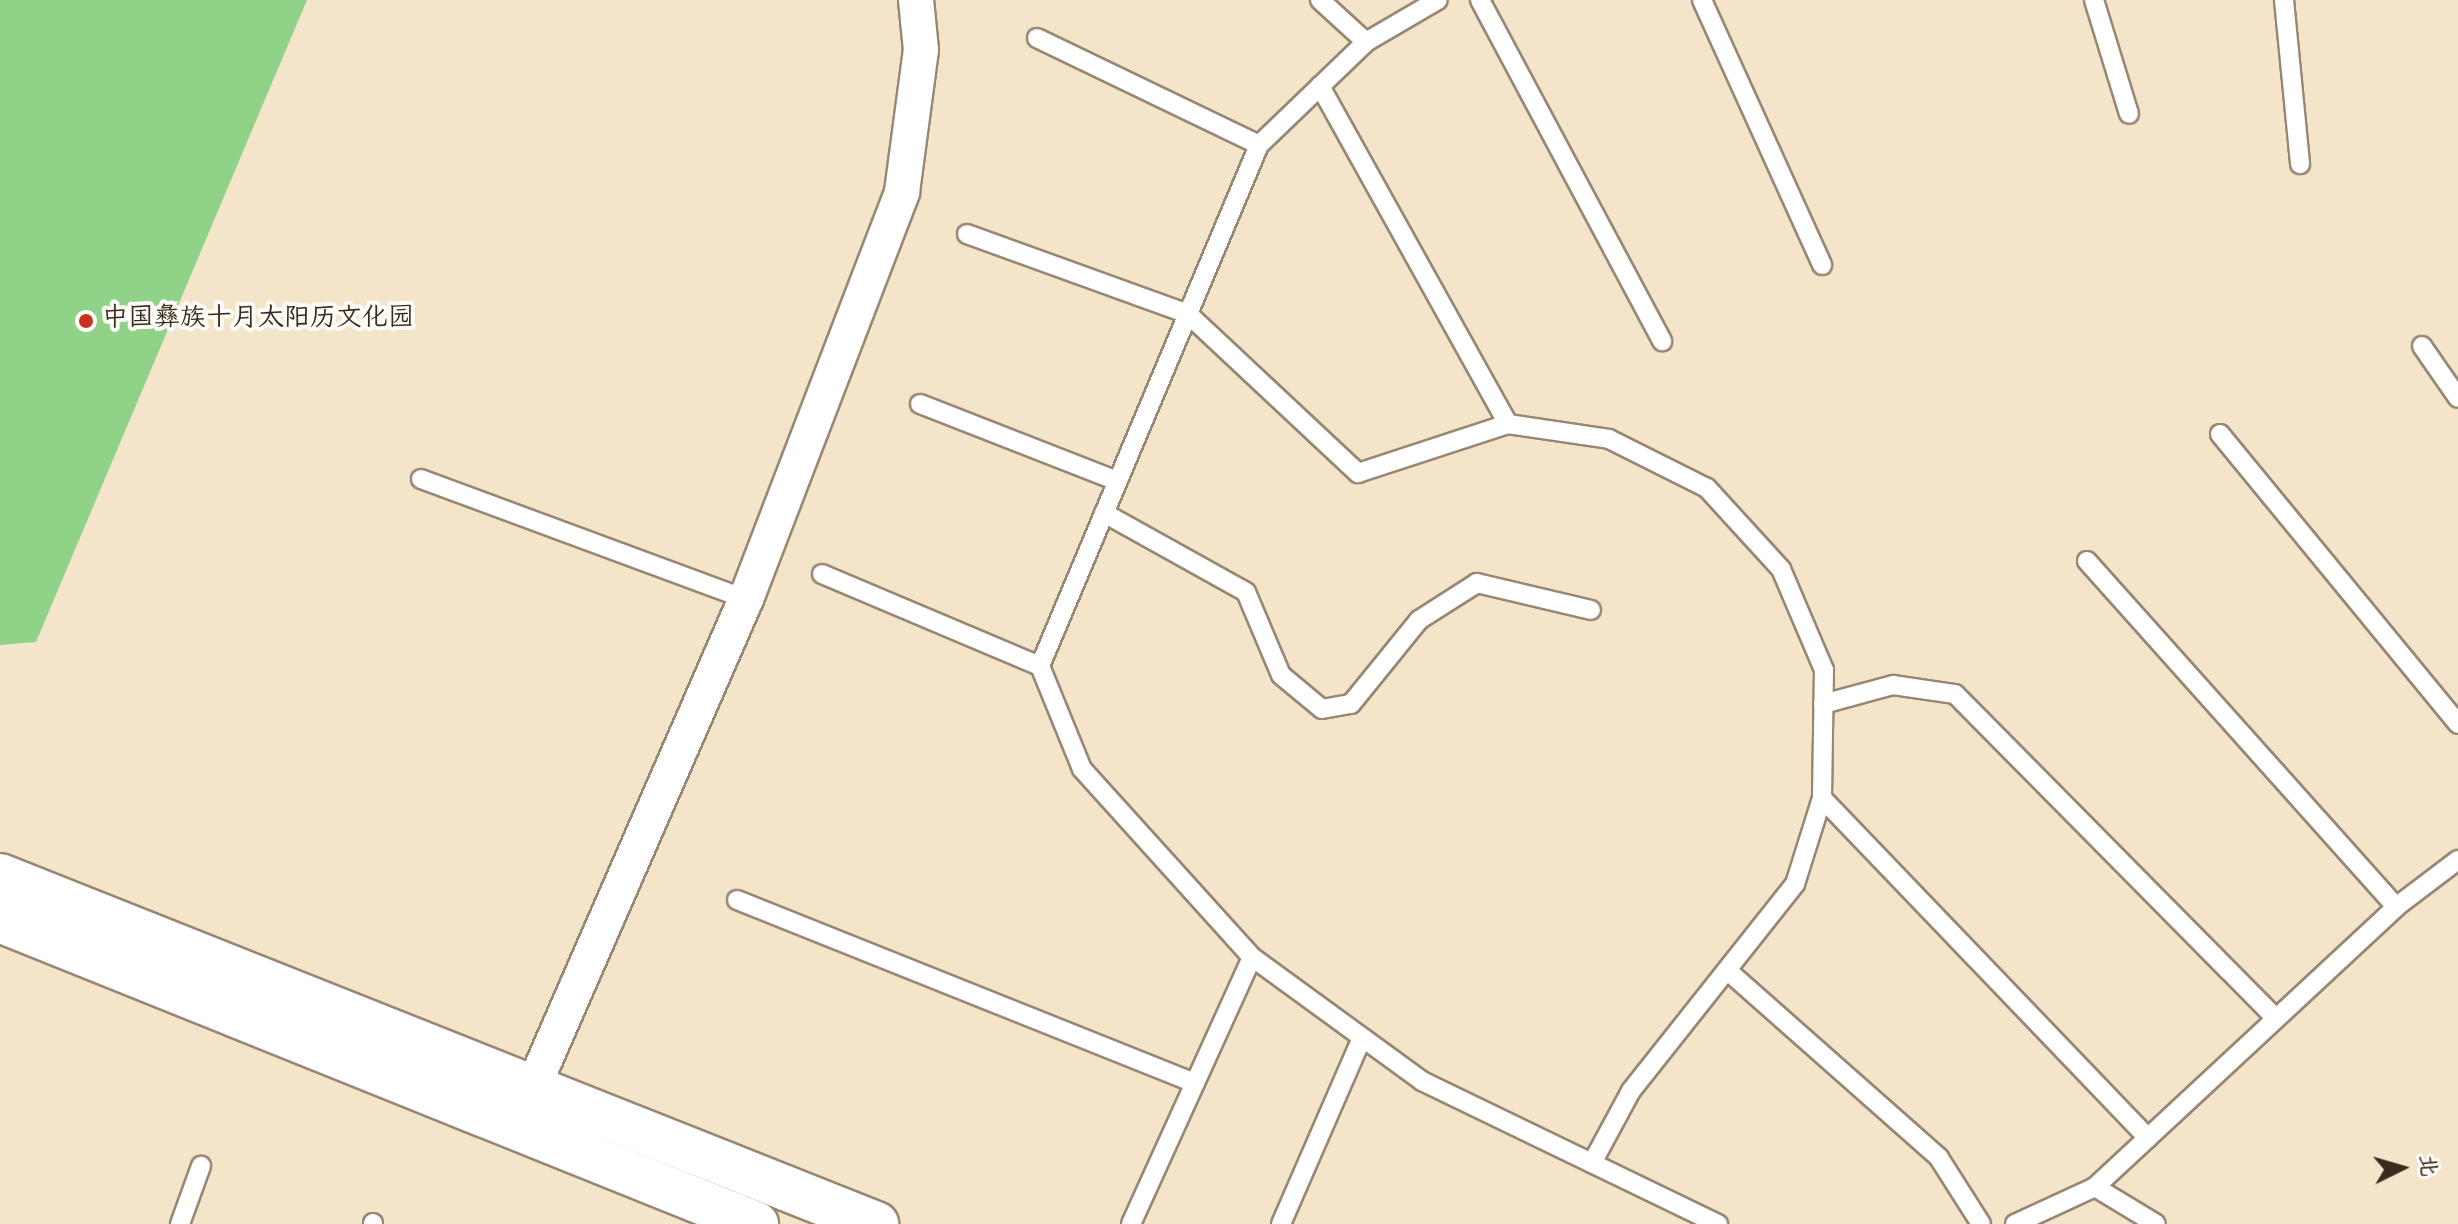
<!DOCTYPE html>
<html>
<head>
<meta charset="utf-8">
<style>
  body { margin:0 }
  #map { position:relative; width:2458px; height:1224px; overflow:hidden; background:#f3e4ca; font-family:"Gochi Hand","LXGW WenKai TC",sans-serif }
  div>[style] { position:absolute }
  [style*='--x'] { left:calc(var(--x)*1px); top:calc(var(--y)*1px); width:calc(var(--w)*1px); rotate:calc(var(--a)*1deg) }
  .green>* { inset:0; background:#91d289 }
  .roads { filter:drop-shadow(2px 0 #978774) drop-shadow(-2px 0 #978774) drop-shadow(0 2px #978774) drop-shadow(0 -2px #978774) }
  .lane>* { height:18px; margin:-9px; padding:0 9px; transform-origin:9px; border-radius:9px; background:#fff }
  .street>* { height:34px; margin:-17px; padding:0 17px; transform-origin:17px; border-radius:17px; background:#fff }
  .secondary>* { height:44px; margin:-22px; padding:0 22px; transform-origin:22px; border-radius:22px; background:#fff }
  .dots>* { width:22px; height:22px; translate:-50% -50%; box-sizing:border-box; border:4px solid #fdfcf7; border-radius:50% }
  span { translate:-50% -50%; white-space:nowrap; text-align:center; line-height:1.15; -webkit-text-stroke:8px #fdfcf7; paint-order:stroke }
  .poi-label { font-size:26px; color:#3b2a1e }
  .left { translate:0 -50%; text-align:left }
  .north { position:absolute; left:2362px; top:1128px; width:80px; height:80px; -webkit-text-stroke:6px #fdfcf7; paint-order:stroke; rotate:85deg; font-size:22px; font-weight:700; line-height:32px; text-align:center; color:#3b2a1e }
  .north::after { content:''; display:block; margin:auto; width:28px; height:36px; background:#3b2a1e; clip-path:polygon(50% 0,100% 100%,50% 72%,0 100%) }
</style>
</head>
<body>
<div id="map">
  <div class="green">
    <div style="clip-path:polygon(0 0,307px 0,36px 642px,0 645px)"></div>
  </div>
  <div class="roads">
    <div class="lane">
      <div style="--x:1320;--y:0;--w:62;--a:42.4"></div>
      <div style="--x:1480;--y:0;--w:387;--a:61.9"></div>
      <div style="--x:1702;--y:0;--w:291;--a:65.6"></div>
      <div style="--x:2094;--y:0;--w:119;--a:72.9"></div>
      <div style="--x:2284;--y:0;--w:165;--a:84.4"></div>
      <div style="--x:1037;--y:38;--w:246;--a:25.7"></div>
      <div style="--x:1320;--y:86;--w:387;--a:60.9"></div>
      <div style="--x:967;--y:234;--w:235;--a:19.9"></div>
      <div style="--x:1188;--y:314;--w:233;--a:43.1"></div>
      <div style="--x:1358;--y:473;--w:158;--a:-18.1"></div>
      <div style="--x:1508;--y:424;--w:102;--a:8.4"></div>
      <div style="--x:1609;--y:439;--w:110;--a:26.6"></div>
      <div style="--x:1707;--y:488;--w:110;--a:47.6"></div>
      <div style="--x:1781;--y:569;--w:110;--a:66.9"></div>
      <div style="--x:1824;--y:670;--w:128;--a:90.9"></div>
      <div style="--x:1822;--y:798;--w:90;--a:107.4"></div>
      <div style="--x:1795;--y:884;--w:264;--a:128.4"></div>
      <div style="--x:1631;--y:1091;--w:82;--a:118.4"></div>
      <div style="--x:2422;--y:346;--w:63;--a:55.3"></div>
      <div style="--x:920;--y:404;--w:212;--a:21.3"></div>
      <div style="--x:2220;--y:434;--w:375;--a:50.6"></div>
      <div style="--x:421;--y:479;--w:346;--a:20.3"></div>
      <div style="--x:1104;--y:513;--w:162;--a:29.1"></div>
      <div style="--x:1246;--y:592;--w:90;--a:67.1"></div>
      <div style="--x:1281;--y:675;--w:53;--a:39.7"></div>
      <div style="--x:1322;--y:709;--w:29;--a:-10"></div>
      <div style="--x:1351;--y:704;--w:108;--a:-51"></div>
      <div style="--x:1419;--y:620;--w:69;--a:-32.5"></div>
      <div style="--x:1477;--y:583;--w:117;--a:13.3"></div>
      <div style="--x:2087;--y:561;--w:464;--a:48.2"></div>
      <div style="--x:822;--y:574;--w:237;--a:22.9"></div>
      <div style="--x:1040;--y:666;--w:111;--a:67.8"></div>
      <div style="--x:1082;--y:769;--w:253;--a:47.9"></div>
      <div style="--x:1252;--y:957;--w:210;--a:36.1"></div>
      <div style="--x:1422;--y:1081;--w:329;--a:25.8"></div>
      <div style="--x:1040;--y:666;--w:565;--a:-67.2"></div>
      <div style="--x:1259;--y:145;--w:149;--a:-43.9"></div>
      <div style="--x:1366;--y:42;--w:83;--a:-30.3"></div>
      <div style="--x:1823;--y:704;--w:73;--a:-15.2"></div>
      <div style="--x:1893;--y:685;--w:63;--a:8.3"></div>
      <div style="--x:1955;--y:694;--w:456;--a:45.3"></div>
      <div style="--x:1822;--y:798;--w:471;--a:46.2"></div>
      <div style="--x:737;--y:900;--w:493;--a:21.8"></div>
      <div style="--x:1728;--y:971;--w:282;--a:41.5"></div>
      <div style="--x:1939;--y:1158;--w:78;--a:57.5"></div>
      <div style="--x:2095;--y:1187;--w:71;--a:31.2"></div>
      <div style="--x:180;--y:1224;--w:62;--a:-70.1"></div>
      <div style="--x:373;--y:1224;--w:1;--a:-90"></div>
      <div style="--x:1131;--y:1224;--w:293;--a:-65.6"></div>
      <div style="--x:1281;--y:1224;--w:203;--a:-66.5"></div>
      <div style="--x:2015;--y:1224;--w:88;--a:-24.8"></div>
      <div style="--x:2095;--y:1187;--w:411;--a:-42.9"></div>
      <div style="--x:2396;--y:907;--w:78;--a:-37.2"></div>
    </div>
    <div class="street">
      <div style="--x:524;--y:1108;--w:555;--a:-66.44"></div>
      <div style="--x:746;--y:599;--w:436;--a:-69"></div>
      <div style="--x:902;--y:192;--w:143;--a:-82.4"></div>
      <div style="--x:921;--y:50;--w:50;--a:-95.7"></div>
    </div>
    <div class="secondary">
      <div style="--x:0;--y:876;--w:943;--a:21.67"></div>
      <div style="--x:0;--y:920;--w:815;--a:21.91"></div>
    </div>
  </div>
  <div class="dots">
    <div style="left:86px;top:321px;background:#c8321e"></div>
  </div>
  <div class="poi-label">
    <span class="left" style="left:102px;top:321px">中国彝族十月太阳历文化园</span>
  </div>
  <div class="north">北</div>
</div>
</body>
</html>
